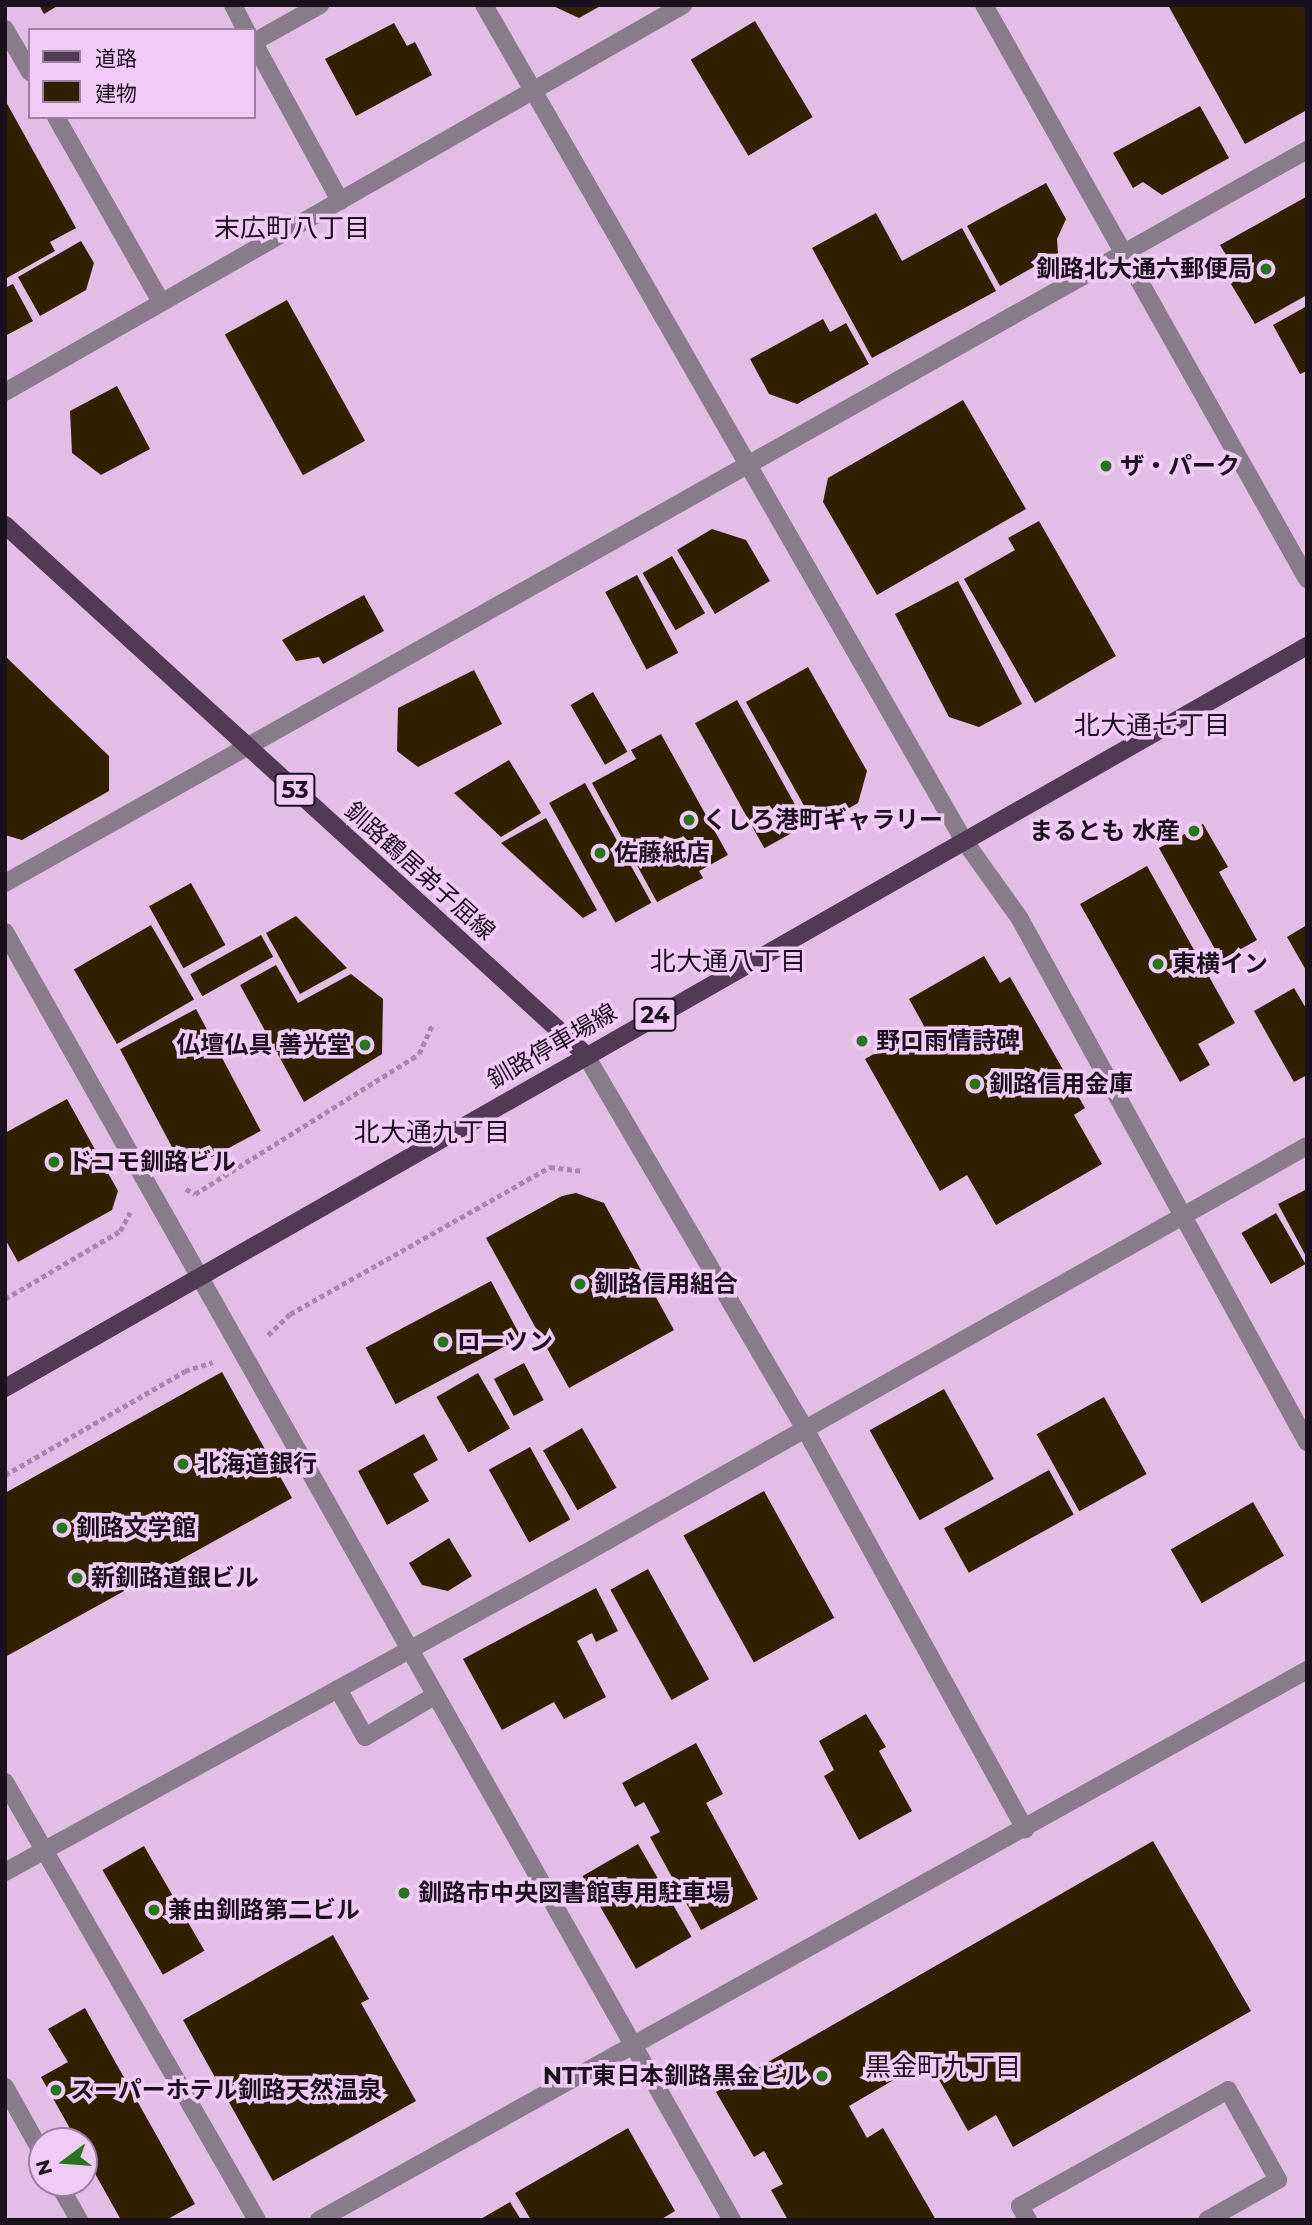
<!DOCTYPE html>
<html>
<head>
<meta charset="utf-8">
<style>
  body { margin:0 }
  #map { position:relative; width:1312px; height:2225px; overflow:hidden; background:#e2bee7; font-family:Montserrat,"Noto Sans JP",sans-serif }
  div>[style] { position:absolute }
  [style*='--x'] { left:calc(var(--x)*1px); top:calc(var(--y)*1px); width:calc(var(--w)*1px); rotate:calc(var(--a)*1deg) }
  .building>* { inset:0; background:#312000; transform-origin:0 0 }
  .path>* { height:4.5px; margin-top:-2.25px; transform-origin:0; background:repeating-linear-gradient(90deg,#a689aa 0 5px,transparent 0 8.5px) }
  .service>* { height:18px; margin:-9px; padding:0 9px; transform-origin:9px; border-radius:9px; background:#8a7b8c }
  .minor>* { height:18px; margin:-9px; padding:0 9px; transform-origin:9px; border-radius:9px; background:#8a7b8c }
  .tertiary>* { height:18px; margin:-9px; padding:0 9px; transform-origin:9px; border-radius:9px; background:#8a7b8c }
  .primary>* { height:18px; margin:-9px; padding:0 9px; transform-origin:9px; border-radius:9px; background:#523956 }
  .dots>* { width:19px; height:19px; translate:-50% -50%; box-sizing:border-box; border:4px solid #efcbf5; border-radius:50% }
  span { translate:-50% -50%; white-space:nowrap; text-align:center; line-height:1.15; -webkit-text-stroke:7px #efcbf5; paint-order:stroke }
  .shield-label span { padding:2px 5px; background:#efcbf5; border:2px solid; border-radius:5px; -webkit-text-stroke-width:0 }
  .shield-label { font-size:23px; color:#1c0f1e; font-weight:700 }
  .poi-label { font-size:24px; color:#1c0f1e; font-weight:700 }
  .right { translate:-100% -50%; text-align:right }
  .left { translate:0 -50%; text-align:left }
  .street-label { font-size:24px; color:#1c0f1e }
  .neighbourhood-label { font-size:26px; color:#1c0f1e }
  .frame { position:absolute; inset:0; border:7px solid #1c0f1e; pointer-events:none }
  .legend { position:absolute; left:28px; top:28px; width:228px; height:91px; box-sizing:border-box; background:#efcbf5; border:2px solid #9b809f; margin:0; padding:9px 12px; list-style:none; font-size:21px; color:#1c0f1e }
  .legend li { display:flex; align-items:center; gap:14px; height:35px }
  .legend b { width:35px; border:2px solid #9b809f }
  .north { position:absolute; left:28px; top:2127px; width:70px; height:70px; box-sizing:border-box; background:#efcbf5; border:2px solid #9b809f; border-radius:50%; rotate:254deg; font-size:19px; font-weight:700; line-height:28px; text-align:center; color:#1c0f1e }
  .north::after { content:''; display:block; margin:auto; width:24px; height:32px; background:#26761e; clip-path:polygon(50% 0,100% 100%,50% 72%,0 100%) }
</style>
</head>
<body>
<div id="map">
  <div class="building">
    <div style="clip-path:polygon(39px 5px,59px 5px,44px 14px)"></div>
    <div style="clip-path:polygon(551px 5px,602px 5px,579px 18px)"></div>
    <div style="clip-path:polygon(1168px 5px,1307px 5px,1307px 110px,1245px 144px)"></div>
    <div style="left:755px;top:21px;width:112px;height:75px;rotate:59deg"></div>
    <div style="clip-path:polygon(394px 23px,407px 46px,415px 42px,432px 75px,356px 116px,325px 59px)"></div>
    <div style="clip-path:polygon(5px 100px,76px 228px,50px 242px,55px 251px,5px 279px)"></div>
    <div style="clip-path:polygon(1200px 106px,1229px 158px,1162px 195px,1143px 182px,1133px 188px,1113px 153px)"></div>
    <div style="clip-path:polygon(1046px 183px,1066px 219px,1057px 239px,1058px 253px,1000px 286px,967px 226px)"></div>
    <div style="clip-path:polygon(1306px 197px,1307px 295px,1255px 324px,1225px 274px,1234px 268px,1220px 245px)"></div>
    <div style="clip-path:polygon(876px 213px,902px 261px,962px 228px,996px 291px,872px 358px,812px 248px)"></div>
    <div style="clip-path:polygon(81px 241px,94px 263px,86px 290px,40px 316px,18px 277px)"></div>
    <div style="clip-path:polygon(13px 284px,33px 321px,5px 336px,5px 288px)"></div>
    <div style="left:287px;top:300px;width:161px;height:71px;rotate:61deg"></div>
    <div style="clip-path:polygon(1307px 306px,1307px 371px,1300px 374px,1273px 325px)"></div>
    <div style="clip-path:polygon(823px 319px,830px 332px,846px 323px,869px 364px,797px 404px,769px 394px,750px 359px)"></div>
    <div style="clip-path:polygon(117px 386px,150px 449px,101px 475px,72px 453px,70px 411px)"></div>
    <div style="clip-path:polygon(963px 400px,1026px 509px,877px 595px,823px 502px,828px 478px)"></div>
    <div style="clip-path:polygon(1039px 521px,1116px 656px,1035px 703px,964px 579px,1015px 550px,1008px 538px)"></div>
    <div style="clip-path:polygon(712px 529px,746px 540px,770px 581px,715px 614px,677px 550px)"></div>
    <div style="left:672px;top:556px;width:66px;height:34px;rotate:60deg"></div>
    <div style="left:637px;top:575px;width:88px;height:36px;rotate:62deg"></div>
    <div style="clip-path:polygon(958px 581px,1022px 704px,979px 727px,949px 717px,895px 614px)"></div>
    <div style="clip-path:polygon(364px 595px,384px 631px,323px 664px,319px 657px,296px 661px,282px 640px)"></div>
    <div style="clip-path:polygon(5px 656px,109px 756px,109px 791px,22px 840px,5px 835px)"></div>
    <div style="clip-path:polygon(808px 667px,867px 771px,858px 803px,816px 827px,746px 702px)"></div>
    <div style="clip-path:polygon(474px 670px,502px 724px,418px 767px,397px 751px,398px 708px)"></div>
    <div style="left:593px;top:692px;width:69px;height:26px;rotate:60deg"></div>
    <div style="left:737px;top:700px;width:143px;height:48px;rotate:61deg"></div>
    <div style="clip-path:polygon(661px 734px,728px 855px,699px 871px,703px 878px,657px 902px,592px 783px,636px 759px,631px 750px)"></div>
    <div style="clip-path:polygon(509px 760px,541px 813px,501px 837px,454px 793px)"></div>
    <div style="left:585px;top:783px;width:137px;height:41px;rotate:61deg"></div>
    <div style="clip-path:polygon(546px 818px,597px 910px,583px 918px,501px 843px)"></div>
    <div style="clip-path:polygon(1203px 824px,1228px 867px,1219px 872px,1257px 940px,1221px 960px,1159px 848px)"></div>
    <div style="clip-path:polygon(1147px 866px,1235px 1023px,1198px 1044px,1210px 1065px,1180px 1082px,1080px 904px)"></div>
    <div style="left:191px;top:883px;width:71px;height:48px;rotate:61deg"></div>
    <div style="clip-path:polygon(296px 916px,347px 968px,300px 994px,266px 933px)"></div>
    <div style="left:151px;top:925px;width:86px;height:89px;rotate:60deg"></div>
    <div style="clip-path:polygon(1307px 925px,1307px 972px,1287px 937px)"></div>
    <div style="left:261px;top:935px;width:25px;height:81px;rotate:61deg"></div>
    <div style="clip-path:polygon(984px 956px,1000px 983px,1010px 977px,1085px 1108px,1074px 1115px,1102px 1164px,996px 1225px,967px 1175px,940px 1191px,865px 1059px,924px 1026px,909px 999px)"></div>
    <div style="clip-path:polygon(276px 965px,298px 1003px,351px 974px,383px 999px,382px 1054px,304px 1102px,240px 985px)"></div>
    <div style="clip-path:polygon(1294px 988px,1307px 1010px,1307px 1075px,1294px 1082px,1254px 1011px)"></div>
    <div style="left:196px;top:1009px;width:138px;height:86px;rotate:62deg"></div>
    <div style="clip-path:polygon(67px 1099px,118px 1191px,112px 1210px,18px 1262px,5px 1239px,5px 1133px)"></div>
    <div style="clip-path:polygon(1307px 1189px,1307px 1258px,1278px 1204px)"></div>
    <div style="clip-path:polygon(576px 1193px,604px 1203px,674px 1330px,569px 1388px,486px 1238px,562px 1196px)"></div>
    <div style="left:1276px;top:1213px;width:59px;height:40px;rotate:60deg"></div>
    <div style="left:491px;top:1281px;width:64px;height:142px;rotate:62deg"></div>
    <div style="left:524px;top:1363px;width:42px;height:34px;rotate:62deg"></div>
    <div style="clip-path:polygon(222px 1372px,292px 1498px,5px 1657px,5px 1493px)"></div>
    <div style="left:478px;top:1373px;width:64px;height:48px;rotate:60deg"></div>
    <div style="left:944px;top:1389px;width:103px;height:85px;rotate:61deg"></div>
    <div style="left:1104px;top:1397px;width:88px;height:77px;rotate:61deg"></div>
    <div style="left:582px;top:1428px;width:69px;height:45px;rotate:60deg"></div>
    <div style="clip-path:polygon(424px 1434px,438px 1460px,413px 1474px,429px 1501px,387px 1525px,358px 1471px)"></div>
    <div style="left:530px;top:1447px;width:83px;height:47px;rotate:61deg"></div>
    <div style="left:1049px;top:1470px;width:51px;height:120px;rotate:61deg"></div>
    <div style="left:764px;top:1491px;width:145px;height:92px;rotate:61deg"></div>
    <div style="left:1253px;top:1502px;width:62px;height:95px;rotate:60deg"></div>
    <div style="clip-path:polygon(449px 1538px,472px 1576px,448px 1591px,422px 1585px,409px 1563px)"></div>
    <div style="left:648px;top:1569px;width:126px;height:43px;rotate:61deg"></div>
    <div style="clip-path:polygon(596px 1588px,618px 1631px,596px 1642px,592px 1633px,577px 1641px,606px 1697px,564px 1719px,554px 1702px,502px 1730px,463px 1659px)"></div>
    <div style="clip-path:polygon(866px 1714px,886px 1747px,879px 1751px,912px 1811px,859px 1840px,824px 1776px,834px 1770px,819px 1741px)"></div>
    <div style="clip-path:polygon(696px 1743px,723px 1794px,706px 1803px,758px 1899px,701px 1930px,650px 1837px,660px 1832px,644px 1802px,635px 1807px,622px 1783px)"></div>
    <div style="clip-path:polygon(1153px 1841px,1251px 2011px,1013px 2147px,996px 2115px,968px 2131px,928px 2060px,849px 2106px,867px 2138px,883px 2128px,936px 2220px,788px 2220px,771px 2190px,783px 2184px,764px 2151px,754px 2157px,716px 2092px)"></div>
    <div style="left:638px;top:1844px;width:107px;height:64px;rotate:60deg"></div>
    <div style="left:144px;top:1846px;width:121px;height:48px;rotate:60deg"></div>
    <div style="clip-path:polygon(333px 1935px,369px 1999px,361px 2003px,416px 2101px,273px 2181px,183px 2020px)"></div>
    <div style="clip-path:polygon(85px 2008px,195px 2204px,166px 2220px,121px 2220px,84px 2154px,84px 2141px,77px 2141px,41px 2077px,68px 2062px,48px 2029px)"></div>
    <div style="clip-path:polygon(628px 2128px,675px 2211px,660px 2220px,531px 2220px,515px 2193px)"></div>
    <div style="clip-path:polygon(510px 2202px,521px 2220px,479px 2220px)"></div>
  </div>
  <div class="path">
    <div style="--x:186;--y:1189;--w:10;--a:29"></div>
    <div style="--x:195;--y:1194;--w:264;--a:-32"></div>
    <div style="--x:419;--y:1054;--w:32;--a:-66"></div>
    <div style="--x:5;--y:1299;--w:134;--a:-30.6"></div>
    <div style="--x:120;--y:1231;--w:21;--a:-62"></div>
    <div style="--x:268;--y:1335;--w:30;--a:-44"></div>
    <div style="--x:290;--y:1314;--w:299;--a:-29.5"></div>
    <div style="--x:550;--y:1167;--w:33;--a:7"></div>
    <div style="--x:5;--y:1475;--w:208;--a:-30"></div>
    <div style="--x:185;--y:1371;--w:29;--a:-18"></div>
  </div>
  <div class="service">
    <div style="--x:233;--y:5;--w:28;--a:63"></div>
    <div style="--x:254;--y:42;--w:76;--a:-29.3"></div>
    <div style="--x:254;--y:43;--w:180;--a:61.4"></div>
    <div style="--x:338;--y:1689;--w:55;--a:60.6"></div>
    <div style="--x:365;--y:1737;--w:80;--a:-30.7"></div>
    <div style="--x:5;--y:2087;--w:76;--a:60.7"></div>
    <div style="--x:58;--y:2183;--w:43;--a:60.4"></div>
    <div style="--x:1028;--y:2220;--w:16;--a:-120"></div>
    <div style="--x:1020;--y:2206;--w:238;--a:-29.1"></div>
    <div style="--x:1228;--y:2090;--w:103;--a:60.9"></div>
    <div style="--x:1278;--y:2180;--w:81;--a:150.6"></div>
  </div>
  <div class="minor">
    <div style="--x:984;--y:5;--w:659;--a:60.63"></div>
    <div style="--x:5;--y:29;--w:50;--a:59.8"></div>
    <div style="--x:56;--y:117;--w:213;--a:60.4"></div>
    <div style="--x:5;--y:392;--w:781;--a:-29.72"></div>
    <div style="--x:963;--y:839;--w:98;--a:54.5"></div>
    <div style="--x:1020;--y:919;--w:597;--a:61.24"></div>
    <div style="--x:5;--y:883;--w:1494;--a:-29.38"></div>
    <div style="--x:5;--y:932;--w:1479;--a:60.56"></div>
    <div style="--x:585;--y:1054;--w:435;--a:59.6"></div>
    <div style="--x:805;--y:1429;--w:457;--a:61.2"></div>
    <div style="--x:5;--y:1782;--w:505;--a:60.09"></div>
    <div style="--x:5;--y:1872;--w:658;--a:-28.78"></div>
    <div style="--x:582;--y:1555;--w:832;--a:-29.43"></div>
    <div style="--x:319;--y:2220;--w:1131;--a:-29.1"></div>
  </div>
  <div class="tertiary">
    <div style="--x:484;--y:5;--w:962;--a:60.13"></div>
  </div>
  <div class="primary">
    <div style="--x:5;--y:525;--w:785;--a:42.37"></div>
    <div style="--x:5;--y:1388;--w:1499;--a:-29.68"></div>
  </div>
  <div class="dots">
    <div style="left:1266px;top:269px;background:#26761e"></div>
    <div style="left:1106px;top:466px;background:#26761e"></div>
    <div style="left:689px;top:820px;background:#26761e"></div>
    <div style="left:1194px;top:831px;background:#26761e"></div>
    <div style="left:600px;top:853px;background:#26761e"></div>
    <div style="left:1158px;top:964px;background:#26761e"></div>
    <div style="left:862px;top:1041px;background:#26761e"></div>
    <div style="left:365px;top:1045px;background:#26761e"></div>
    <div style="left:975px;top:1084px;background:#26761e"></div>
    <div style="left:54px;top:1162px;background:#26761e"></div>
    <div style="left:580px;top:1284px;background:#26761e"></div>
    <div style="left:443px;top:1342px;background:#26761e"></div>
    <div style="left:183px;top:1464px;background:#26761e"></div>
    <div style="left:62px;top:1528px;background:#26761e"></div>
    <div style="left:77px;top:1578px;background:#26761e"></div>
    <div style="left:404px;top:1893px;background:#26761e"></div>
    <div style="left:154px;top:1910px;background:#26761e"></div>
    <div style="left:822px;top:2076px;background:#26761e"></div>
    <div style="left:56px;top:2090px;background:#26761e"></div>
  </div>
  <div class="shield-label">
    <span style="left:295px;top:790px">53</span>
    <span style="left:655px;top:1015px">24</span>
  </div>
  <div class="poi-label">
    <span class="right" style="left:1252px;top:269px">釧路北大通六郵便局</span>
    <span class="left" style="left:1120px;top:466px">ザ・パーク</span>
    <span class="left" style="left:703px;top:820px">くしろ港町ギャラリー</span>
    <span class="right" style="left:1180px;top:831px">まるとも 水産</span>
    <span class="left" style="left:614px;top:853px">佐藤紙店</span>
    <span class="left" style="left:1172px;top:964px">東横イン</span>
    <span class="left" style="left:876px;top:1041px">野口雨情詩碑</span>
    <span class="right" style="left:351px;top:1045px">仏壇仏具 善光堂</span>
    <span class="left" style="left:989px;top:1084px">釧路信用金庫</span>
    <span class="left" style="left:68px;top:1162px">ドコモ釧路ビル</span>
    <span class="left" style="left:594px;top:1284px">釧路信用組合</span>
    <span class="left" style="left:457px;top:1342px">ローソン</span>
    <span class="left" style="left:197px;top:1464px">北海道銀行</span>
    <span class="left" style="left:76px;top:1528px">釧路文学館</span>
    <span class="left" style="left:91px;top:1578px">新釧路道銀ビル</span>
    <span class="left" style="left:418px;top:1893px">釧路市中央図書館専用駐車場</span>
    <span class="left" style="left:168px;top:1910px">兼由釧路第二ビル</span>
    <span class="right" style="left:808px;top:2076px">NTT東日本釧路黒金ビル</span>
    <span class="left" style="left:70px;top:2090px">スーパーホテル釧路天然温泉</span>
  </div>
  <div class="street-label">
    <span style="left:420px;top:871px;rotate:42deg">釧路鶴居弟子屈線</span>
    <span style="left:552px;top:1046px;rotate:-30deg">釧路停車場線</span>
  </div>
  <div class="neighbourhood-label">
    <span style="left:292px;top:229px">末広町八丁目</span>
    <span style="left:1152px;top:726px">北大通七丁目</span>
    <span style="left:728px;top:962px">北大通八丁目</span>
    <span style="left:432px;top:1133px">北大通九丁目</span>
    <span style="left:943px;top:2068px">黒金町九丁目</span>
  </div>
  <div class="frame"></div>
  <ul class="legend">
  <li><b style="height:9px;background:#523956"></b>道路</li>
  <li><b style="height:19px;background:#312000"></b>建物</li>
  </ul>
  <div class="north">N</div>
</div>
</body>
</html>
